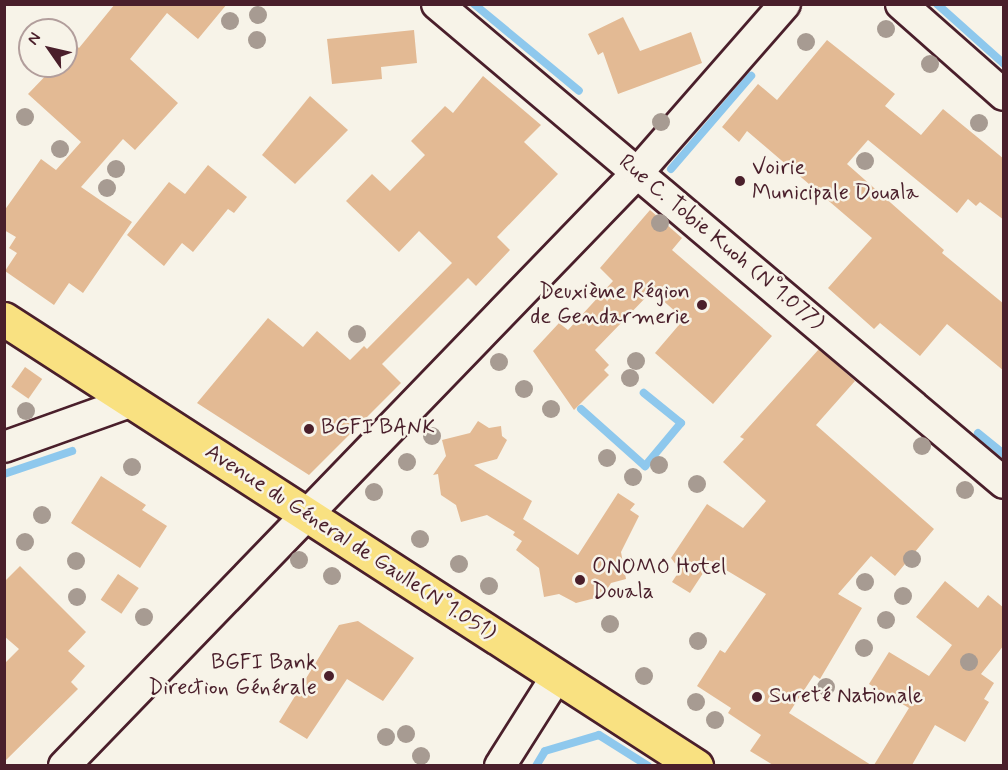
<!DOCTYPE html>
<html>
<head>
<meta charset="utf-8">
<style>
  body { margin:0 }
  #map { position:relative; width:1008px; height:770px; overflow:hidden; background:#f7f3e8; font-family:Mynerve,sans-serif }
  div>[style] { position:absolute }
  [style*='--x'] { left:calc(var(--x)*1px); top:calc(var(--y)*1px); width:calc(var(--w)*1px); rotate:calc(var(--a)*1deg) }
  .stream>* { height:8px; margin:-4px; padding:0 4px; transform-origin:4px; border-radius:4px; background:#8ec8ed }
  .building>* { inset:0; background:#e3ba94; transform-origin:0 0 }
  .roads { filter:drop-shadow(2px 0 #4a1f2b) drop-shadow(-2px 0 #4a1f2b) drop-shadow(0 2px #4a1f2b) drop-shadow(0 -2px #4a1f2b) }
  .minor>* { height:30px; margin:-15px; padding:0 15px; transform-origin:15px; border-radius:15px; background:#f7f3e8 }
  .major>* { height:33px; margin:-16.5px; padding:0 16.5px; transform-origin:16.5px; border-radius:16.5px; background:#f9e181 }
  .trees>* { width:18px; height:18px; margin:-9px; border-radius:50%; background:#a79b92 }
  .dots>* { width:16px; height:16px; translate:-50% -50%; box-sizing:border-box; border:3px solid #f7f3e8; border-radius:50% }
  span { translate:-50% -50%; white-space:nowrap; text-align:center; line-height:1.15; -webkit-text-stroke:5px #f7f3e8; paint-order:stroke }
  .poi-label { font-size:22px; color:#4a1f2b }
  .left { translate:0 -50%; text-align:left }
  .right { translate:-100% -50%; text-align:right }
  .street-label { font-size:22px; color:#4a1f2b }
  .frame { position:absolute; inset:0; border:6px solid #4a1f2b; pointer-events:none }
  .north { position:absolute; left:18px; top:18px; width:60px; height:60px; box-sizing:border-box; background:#f7f3e8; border:2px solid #b29e9c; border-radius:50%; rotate:304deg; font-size:16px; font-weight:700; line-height:24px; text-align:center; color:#4a1f2b }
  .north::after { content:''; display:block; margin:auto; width:21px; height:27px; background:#4a1f2b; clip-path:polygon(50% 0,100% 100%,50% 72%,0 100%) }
</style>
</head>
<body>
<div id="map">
  <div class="stream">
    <div style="--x:474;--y:4;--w:136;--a:39.6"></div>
    <div style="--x:937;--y:4;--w:90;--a:41.8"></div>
    <div style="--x:671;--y:169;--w:123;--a:-49.3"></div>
    <div style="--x:581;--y:409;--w:86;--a:41.7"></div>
    <div style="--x:645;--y:466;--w:56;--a:-50.1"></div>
    <div style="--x:681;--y:423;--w:48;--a:-141"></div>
    <div style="--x:978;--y:433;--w:33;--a:39"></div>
    <div style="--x:4;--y:474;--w:72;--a:-18.7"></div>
    <div style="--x:536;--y:766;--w:17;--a:-59"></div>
    <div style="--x:545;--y:751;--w:56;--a:-16.5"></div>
    <div style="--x:599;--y:735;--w:58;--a:32.3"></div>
  </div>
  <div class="building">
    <div style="clip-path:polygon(115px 4px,227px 4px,198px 39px,167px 13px,130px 59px,178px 103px,135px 150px,123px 139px,81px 187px,132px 222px,83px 293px,69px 283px,54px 305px,5px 271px,17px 253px,9px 248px,16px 237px,4px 230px,4px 211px,41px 159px,56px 170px,81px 142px,28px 94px,55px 66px,66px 66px,66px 37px,79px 48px)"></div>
    <div style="clip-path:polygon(623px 17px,640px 51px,691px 32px,702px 63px,618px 94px,603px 52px,598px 55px,588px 34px)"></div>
    <div style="clip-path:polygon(414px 30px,417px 63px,381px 67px,382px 79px,332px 84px,327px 39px)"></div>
    <div style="clip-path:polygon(827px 40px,895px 94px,885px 106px,921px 135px,943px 109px,1004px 159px,1004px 220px,980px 202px,976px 206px,968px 199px,957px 213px,868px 140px,847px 164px,944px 250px,942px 253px,1004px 304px,1004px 371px,947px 324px,920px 356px,880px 323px,874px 329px,828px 288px,872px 238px,747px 131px,739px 142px,722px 127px,758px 84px,777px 100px)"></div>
    <div style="clip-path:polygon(483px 76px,541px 125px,524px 142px,558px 174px,497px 237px,510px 250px,476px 286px,468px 278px,382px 364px,401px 383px,309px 475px,197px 403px,268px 318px,303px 347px,317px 331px,350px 360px,364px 346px,367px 349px,452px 263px,419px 231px,399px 252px,346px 201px,372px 174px,390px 191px,425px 155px,411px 141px,445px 106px,453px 113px)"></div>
    <div style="clip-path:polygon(310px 96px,348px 130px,295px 184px,262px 155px)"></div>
    <div style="clip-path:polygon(208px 165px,247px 197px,234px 213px,228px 209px,193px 252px,182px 243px,164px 266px,127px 235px,169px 182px,185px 194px)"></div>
    <div style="clip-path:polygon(650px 210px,682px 238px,672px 250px,772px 336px,713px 404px,655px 353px,684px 319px,652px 291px,595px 350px,609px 365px,604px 370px,609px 375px,574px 410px,533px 351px,559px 323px,568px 330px,613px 281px,600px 268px)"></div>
    <div style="clip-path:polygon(819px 349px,855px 381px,816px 425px,934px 529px,895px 576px,871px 556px,838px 594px,862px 608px,820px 679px,814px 675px,789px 713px,871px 765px,773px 765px,750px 751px,761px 735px,728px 713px,731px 708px,697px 686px,720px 650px,725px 653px,766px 594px,711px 561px,690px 593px,672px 582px,680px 570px,671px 558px,707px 504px,743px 528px,766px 501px,723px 462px,744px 439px,740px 437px)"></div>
    <div style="left:25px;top:367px;width:21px;height:24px;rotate:35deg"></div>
    <div style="clip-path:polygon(478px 421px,489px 428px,501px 426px,502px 436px,507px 440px,497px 459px,474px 465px,532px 501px,523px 519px,578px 555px,618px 493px,635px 504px,630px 510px,639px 516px,621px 552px,626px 579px,611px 583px,603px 596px,576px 603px,559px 594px,544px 597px,539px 568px,516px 550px,522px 541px,513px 535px,515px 532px,487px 515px,461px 522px,456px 505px,441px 495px,438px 474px,433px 475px,446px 456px,442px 440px,470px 433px)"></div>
    <div style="clip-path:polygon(101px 476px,146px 505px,142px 510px,167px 526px,140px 568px,71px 523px)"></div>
    <div style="clip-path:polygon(20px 566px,86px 632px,68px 651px,85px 666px,71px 682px,78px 689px,4px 762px,4px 664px,19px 649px,4px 636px,4px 582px)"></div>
    <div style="left:118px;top:574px;width:25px;height:31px;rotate:34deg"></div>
    <div style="clip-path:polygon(945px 581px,978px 608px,988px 595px,1004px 608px,1004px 645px,981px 674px,994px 683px,984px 699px,989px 702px,965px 742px,935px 725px,912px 765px,874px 765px,909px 708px,869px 684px,889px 652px,929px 676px,952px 645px,916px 617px)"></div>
    <div style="clip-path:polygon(358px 621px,414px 658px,383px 701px,347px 679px,307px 739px,279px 722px,339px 625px)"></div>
  </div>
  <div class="roads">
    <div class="minor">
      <div style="--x:437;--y:4;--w:742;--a:40.19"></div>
      <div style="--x:901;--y:4;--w:137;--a:41.5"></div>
      <div style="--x:4;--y:447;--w:134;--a:-19.7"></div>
      <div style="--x:64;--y:766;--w:826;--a:-45.98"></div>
      <div style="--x:638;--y:172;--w:223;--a:-48.8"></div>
      <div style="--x:500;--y:766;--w:107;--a:-57.7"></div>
    </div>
    <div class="major">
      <div style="--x:4;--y:319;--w:824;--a:32.86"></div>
    </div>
  </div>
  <div class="trees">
    <div style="left:258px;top:15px"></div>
    <div style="left:230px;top:21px"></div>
    <div style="left:886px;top:29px"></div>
    <div style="left:257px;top:40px"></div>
    <div style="left:806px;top:42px"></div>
    <div style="left:930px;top:64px"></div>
    <div style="left:25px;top:117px"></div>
    <div style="left:661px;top:122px"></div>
    <div style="left:979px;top:123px"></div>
    <div style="left:60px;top:149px"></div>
    <div style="left:865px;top:161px"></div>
    <div style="left:116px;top:169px"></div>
    <div style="left:107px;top:188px"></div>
    <div style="left:660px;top:223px"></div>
    <div style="left:357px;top:334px"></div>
    <div style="left:636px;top:361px"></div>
    <div style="left:499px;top:362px"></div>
    <div style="left:630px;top:378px"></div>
    <div style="left:524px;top:389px"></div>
    <div style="left:551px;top:409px"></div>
    <div style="left:26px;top:411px"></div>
    <div style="left:432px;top:436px"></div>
    <div style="left:922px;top:446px"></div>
    <div style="left:607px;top:458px"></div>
    <div style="left:407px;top:462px"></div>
    <div style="left:659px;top:465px"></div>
    <div style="left:132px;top:467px"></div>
    <div style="left:633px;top:477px"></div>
    <div style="left:697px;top:484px"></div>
    <div style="left:965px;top:490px"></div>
    <div style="left:374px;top:492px"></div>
    <div style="left:42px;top:515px"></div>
    <div style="left:420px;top:539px"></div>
    <div style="left:25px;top:542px"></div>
    <div style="left:912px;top:559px"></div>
    <div style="left:299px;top:560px"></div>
    <div style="left:76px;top:561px"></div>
    <div style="left:459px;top:564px"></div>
    <div style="left:332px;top:576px"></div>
    <div style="left:865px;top:582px"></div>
    <div style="left:489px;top:586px"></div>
    <div style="left:903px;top:596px"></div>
    <div style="left:77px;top:597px"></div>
    <div style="left:144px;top:617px"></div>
    <div style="left:886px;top:620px"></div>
    <div style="left:610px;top:624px"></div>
    <div style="left:698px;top:641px"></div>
    <div style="left:864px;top:648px"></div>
    <div style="left:969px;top:662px"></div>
    <div style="left:644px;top:676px"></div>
    <div style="left:826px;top:687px"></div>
    <div style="left:696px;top:702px"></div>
    <div style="left:715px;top:720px"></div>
    <div style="left:406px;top:734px"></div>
    <div style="left:386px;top:737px"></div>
    <div style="left:421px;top:756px"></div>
  </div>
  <div class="dots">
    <div style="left:740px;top:181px;background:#4a1f2b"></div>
    <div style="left:702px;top:305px;background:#4a1f2b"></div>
    <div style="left:309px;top:429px;background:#4a1f2b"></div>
    <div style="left:580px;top:580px;background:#4a1f2b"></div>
    <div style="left:329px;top:676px;background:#4a1f2b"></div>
    <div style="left:757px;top:697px;background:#4a1f2b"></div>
  </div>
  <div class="poi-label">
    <span class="left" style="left:752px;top:181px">Voirie<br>Municipale Douala</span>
    <span class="right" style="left:690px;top:305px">Deuxième Région<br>de Gendarmerie</span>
    <span class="left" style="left:321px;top:429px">BGFI BANK</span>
    <span class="left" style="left:592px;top:580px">ONOMO Hotel<br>Douala</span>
    <span class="right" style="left:317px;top:676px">BGFI Bank<br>Direction Générale</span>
    <span class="left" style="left:769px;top:697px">Sureté Nationale</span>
  </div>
  <div class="street-label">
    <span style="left:721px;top:243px;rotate:40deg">Rue C. Tobie Kuoh (N°1.077)</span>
    <span style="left:350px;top:543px;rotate:33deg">Avenue du Géneral de Gaulle(N°1.051)</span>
  </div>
  <div class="frame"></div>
  <div class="north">N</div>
</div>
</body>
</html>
